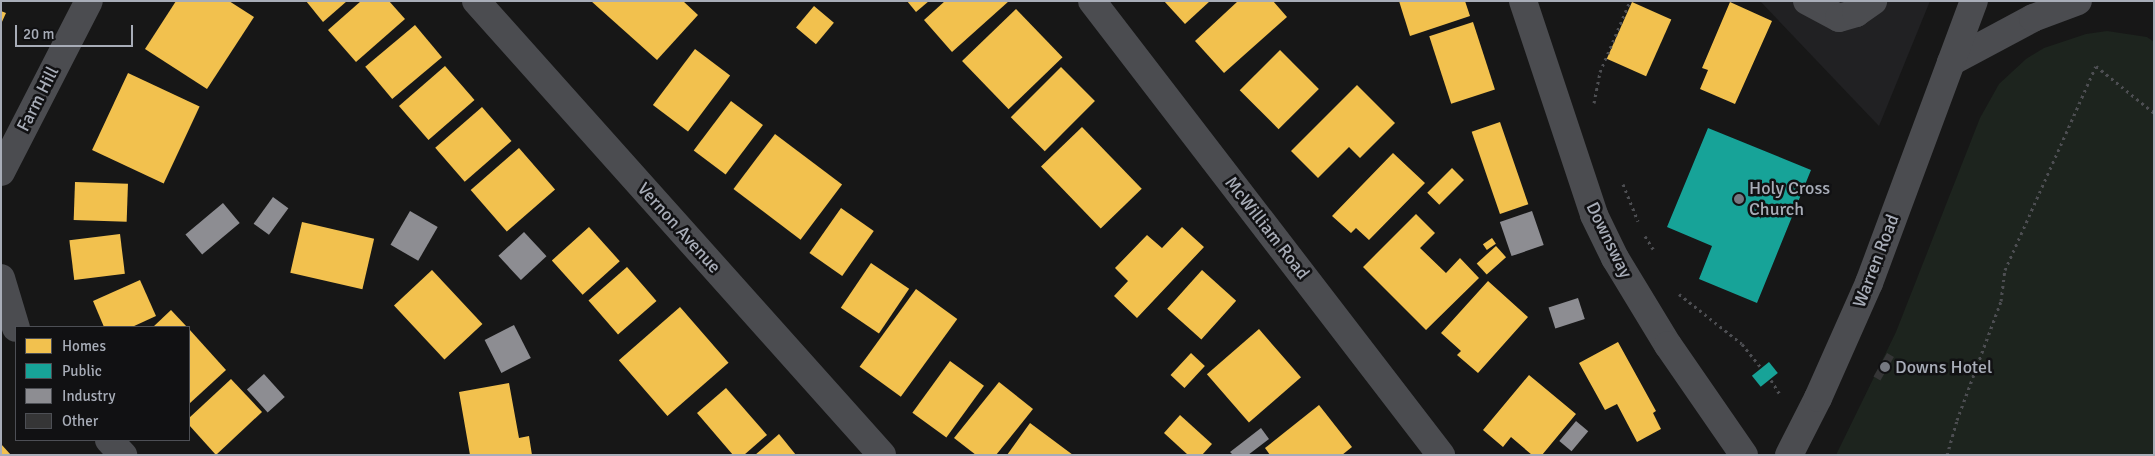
<!DOCTYPE html>
<html>
<head>
<meta charset="utf-8">
<style>
  body { margin:0 }
  #map { position:relative; width:2155px; height:456px; overflow:hidden; background:#171717; font-family:Signika,sans-serif }
  div>[style] { position:absolute }
  [style*='--x'] { left:calc(var(--x)*1px); top:calc(var(--y)*1px); width:calc(var(--w)*1px); rotate:calc(var(--a)*1deg) }
  .built>* { inset:0; background:#212123 }
  .green>* { inset:0; background:#1d241e }
  .homes>* { inset:0; background:#f2c14e; transform-origin:0 0 }
  .public>* { inset:0; background:#17a398; transform-origin:0 0 }
  .industry>* { inset:0; background:#8d8d92; transform-origin:0 0 }
  .building>* { inset:0; background:#353536; transform-origin:0 0 }
  .path>* { height:3px; margin-top:-1.5px; transform-origin:0; background:repeating-linear-gradient(90deg,#4d4e52 0 2.5px,transparent 0 6.5px) }
  .minor>* { height:28px; margin:-14px; padding:0 14px; transform-origin:14px; border-radius:14px; background:#4b4c50 }
  .dots>* { width:14px; height:14px; translate:-50% -50%; box-sizing:border-box; border:2px solid #111113; border-radius:50% }
  span { translate:-50% -50%; white-space:nowrap; text-align:center; line-height:1.15; -webkit-text-stroke:5px #111113; paint-order:stroke }
  .street-label { font-size:18px; color:#a8adb8 }
  .poi-label { font-size:18px; color:#a8adb8 }
  .left { translate:0 -50%; text-align:left }
  .frame { position:absolute; inset:0; border:2px solid #a8adb8; pointer-events:none }
  .legend { position:absolute; left:15px; top:326px; width:175px; height:115px; box-sizing:border-box; background:#111113; border:1px solid #4d4f55; margin:0; padding:6px 9px; list-style:none; font-size:15px; color:#a8adb8 }
  .legend li { display:flex; align-items:center; gap:10px; height:25px }
  .legend b { width:25px; border:1px solid #4d4f55 }
  .scale { position:absolute; left:15px; top:25px; width:118px; height:22px; box-sizing:border-box; border:2px solid #a8adb8; border-top:0; padding-left:6px; font-size:15px; line-height:18px; white-space:nowrap; color:#a8adb8; -webkit-text-stroke:4px #111113; paint-order:stroke }
</style>
</head>
<body>
<div id="map">
  <div class="built">
    <div style="clip-path:polygon(1760px 1px,1930px 1px,1879px 126px,1857px 103px)"></div>
  </div>
  <div class="green">
    <div style="clip-path:polygon(2107px 31px,2147px 37px,2154px 42px,2154px 455px,1836px 455px,1896px 332px,1980px 118px,1999px 84px,2026px 59px,2044px 48px,2086px 34px)"></div>
  </div>
  <div class="homes">
    <div style="clip-path:polygon(176px 1px,229px 1px,254px 17px,207px 89px,145px 49px)"></div>
    <div style="clip-path:polygon(306px 1px,347px 1px,323px 22px)"></div>
    <div style="clip-path:polygon(361px 1px,389px 1px,405px 19px,356px 62px,328px 30px)"></div>
    <div style="clip-path:polygon(591px 1px,683px 1px,698px 15px,657px 60px)"></div>
    <div style="clip-path:polygon(907px 1px,929px 1px,916px 12px)"></div>
    <div style="clip-path:polygon(945px 1px,1009px 1px,952px 52px,924px 20px)"></div>
    <div style="clip-path:polygon(1164px 1px,1210px 1px,1185px 24px)"></div>
    <div style="clip-path:polygon(1238px 1px,1273px 1px,1287px 17px,1224px 73px,1195px 41px)"></div>
    <div style="clip-path:polygon(1399px 1px,1465px 1px,1470px 16px,1410px 36px)"></div>
    <div style="left:1632px;top:2px;width:43px;height:62px;rotate:24deg"></div>
    <div style="clip-path:polygon(1730px 2px,1772px 21px,1735px 104px,1700px 89px,1708px 70px,1702px 68px)"></div>
    <div style="left:814px;top:6px;width:26px;height:28px;rotate:40deg"></div>
    <div style="left:1016px;top:9px;width:67px;height:75px;rotate:46deg"></div>
    <div style="clip-path:polygon(1px 11px,6px 13px,1px 24px)"></div>
    <div style="left:1473px;top:22px;width:71px;height:46px;rotate:72deg"></div>
    <div style="left:415px;top:25px;width:42px;height:65px;rotate:50deg"></div>
    <div style="left:695px;top:49px;width:44px;height:70px;rotate:37deg"></div>
    <div style="left:1280px;top:50px;width:55px;height:57px;rotate:45deg"></div>
    <div style="left:445px;top:66px;width:45px;height:61px;rotate:49deg"></div>
    <div style="left:1061px;top:67px;width:48px;height:71px;rotate:45deg"></div>
    <div style="left:128px;top:73px;width:79px;height:85px;rotate:25deg"></div>
    <div style="clip-path:polygon(1357px 85px,1395px 123px,1360px 158px,1349px 147px,1318px 178px,1291px 151px)"></div>
    <div style="left:731px;top:101px;width:40px;height:62px;rotate:37deg"></div>
    <div style="left:482px;top:107px;width:45px;height:62px;rotate:49deg"></div>
    <div style="left:1500px;top:122px;width:87px;height:30px;rotate:71deg"></div>
    <div style="left:1082px;top:127px;width:86px;height:57px;rotate:46deg"></div>
    <div style="left:775px;top:134px;width:84px;height:69px;rotate:37deg"></div>
    <div style="left:519px;top:148px;width:55px;height:64px;rotate:49deg"></div>
    <div style="clip-path:polygon(1393px 153px,1425px 183px,1369px 240px,1356px 228px,1351px 233px,1332px 216px)"></div>
    <div style="left:1452px;top:168px;width:17px;height:35px;rotate:45deg"></div>
    <div style="left:75px;top:182px;width:53px;height:38px;rotate:2deg"></div>
    <div style="left:841px;top:208px;width:40px;height:55px;rotate:35deg"></div>
    <div style="clip-path:polygon(1416px 214px,1435px 233px,1420px 248px,1446px 273px,1460px 258px,1479px 278px,1426px 330px,1363px 267px)"></div>
    <div style="left:302px;top:222px;width:74px;height:52px;rotate:13deg"></div>
    <div style="left:589px;top:227px;width:46px;height:50px;rotate:48deg"></div>
    <div style="clip-path:polygon(1182px 227px,1204px 247px,1137px 318px,1114px 296px,1128px 281px,1115px 268px,1147px 235px,1162px 248px)"></div>
    <div style="left:120px;top:234px;width:40px;height:51px;rotate:83deg"></div>
    <div style="left:1492px;top:238px;width:7px;height:11px;rotate:56deg"></div>
    <div style="left:1496px;top:246px;width:15px;height:26px;rotate:48deg"></div>
    <div style="left:871px;top:263px;width:46px;height:54px;rotate:34deg"></div>
    <div style="left:627px;top:267px;width:45px;height:51px;rotate:49deg"></div>
    <div style="left:432px;top:270px;width:74px;height:52px;rotate:47deg"></div>
    <div style="left:1202px;top:270px;width:46px;height:52px;rotate:42deg"></div>
    <div style="clip-path:polygon(140px 280px,156px 316px,132px 327px,104px 327px,93px 301px)"></div>
    <div style="clip-path:polygon(1488px 281px,1528px 317px,1478px 373px,1457px 355px,1461px 351px,1441px 333px)"></div>
    <div style="left:916px;top:289px;width:51px;height:96px;rotate:36deg"></div>
    <div style="left:680px;top:307px;width:74px;height:81px;rotate:49deg"></div>
    <div style="clip-path:polygon(171px 310px,187px 327px,153px 327px)"></div>
    <div style="clip-path:polygon(189px 329px,226px 370px,189px 404px)"></div>
    <div style="left:1259px;top:329px;width:64px;height:69px;rotate:49deg"></div>
    <div style="clip-path:polygon(1618px 342px,1656px 411px,1653px 413px,1661px 429px,1637px 442px,1617px 404px,1605px 410px,1579px 363px)"></div>
    <div style="left:1191px;top:353px;width:19px;height:30px;rotate:43deg"></div>
    <div style="left:950px;top:361px;width:42px;height:64px;rotate:36deg"></div>
    <div style="clip-path:polygon(1529px 375px,1576px 414px,1542px 455px,1532px 455px,1511px 437px,1503px 447px,1483px 430px)"></div>
    <div style="clip-path:polygon(231px 379px,262px 412px,216px 455px,189px 425px,189px 418px)"></div>
    <div style="clip-path:polygon(999px 382px,1033px 409px,996px 455px,976px 455px,954px 438px)"></div>
    <div style="clip-path:polygon(509px 383px,519px 438px,529px 436px,532px 455px,470px 455px,459px 392px)"></div>
    <div style="clip-path:polygon(726px 388px,767px 435px,744px 455px,733px 455px,697px 413px)"></div>
    <div style="clip-path:polygon(1319px 405px,1352px 447px,1342px 455px,1270px 455px,1265px 448px)"></div>
    <div style="clip-path:polygon(1180px 415px,1212px 444px,1202px 455px,1188px 455px,1164px 433px)"></div>
    <div style="clip-path:polygon(1030px 423px,1073px 455px,1007px 455px)"></div>
    <div style="clip-path:polygon(779px 434px,796px 455px,755px 455px)"></div>
    <div style="clip-path:polygon(1px 444px,11px 455px,1px 455px)"></div>
  </div>
  <div class="public">
    <div style="clip-path:polygon(1708px 128px,1811px 170px,1757px 303px,1699px 279px,1712px 246px,1667px 227px)"></div>
    <div style="left:1769px;top:362px;width:14px;height:22px;rotate:51deg"></div>
  </div>
  <div class="industry">
    <div style="left:273px;top:197px;width:19px;height:33px;rotate:36deg"></div>
    <div style="left:223px;top:203px;width:26px;height:49px;rotate:50deg"></div>
    <div style="left:410px;top:211px;width:32px;height:39px;rotate:30deg"></div>
    <div style="left:1532px;top:211px;width:36px;height:34px;rotate:71deg"></div>
    <div style="left:524px;top:232px;width:33px;height:35px;rotate:47deg"></div>
    <div style="left:1578px;top:298px;width:22px;height:31px;rotate:72deg"></div>
    <div style="left:514px;top:325px;width:37px;height:33px;rotate:63deg"></div>
    <div style="left:264px;top:374px;width:31px;height:23px;rotate:48deg"></div>
    <div style="left:1576px;top:421px;width:16px;height:26px;rotate:40deg"></div>
    <div style="clip-path:polygon(1261px 428px,1269px 439px,1248px 455px,1233px 455px,1230px 452px)"></div>
  </div>
  <div class="building">
    <div style="left:1887px;top:353px;width:8px;height:27px;rotate:30deg"></div>
  </div>
  <div class="path">
    <div style="--x:1594;--y:103;--w:32;--a:-79"></div>
    <div style="--x:1600;--y:72;--w:77;--a:-67.1"></div>
    <div style="--x:1623;--y:184;--w:40;--a:68"></div>
    <div style="--x:1645;--y:236;--w:19;--a:58"></div>
    <div style="--x:1679;--y:294;--w:80;--a:38.4"></div>
    <div style="--x:1742;--y:344;--w:32;--a:51"></div>
    <div style="--x:1771;--y:380;--w:19;--a:58"></div>
    <div style="--x:1947;--y:455;--w:36;--a:-74"></div>
    <div style="--x:1957;--y:420;--w:127;--a:-69.7"></div>
    <div style="--x:2001;--y:301;--w:31;--a:-83"></div>
    <div style="--x:2005;--y:270;--w:223;--a:-66"></div>
    <div style="--x:2096;--y:66;--w:75;--a:39"></div>
  </div>
  <div class="minor">
    <div style="--x:476;--y:1;--w:609;--a:48.19"></div>
    <div style="--x:1092;--y:1;--w:573;--a:52.45"></div>
    <div style="--x:1523;--y:1;--w:225;--a:71.6"></div>
    <div style="--x:1594;--y:215;--w:48;--a:64"></div>
    <div style="--x:1615;--y:258;--w:102;--a:58.7"></div>
    <div style="--x:1668;--y:345;--w:134;--a:55.4"></div>
    <div style="--x:1807;--y:1;--w:36;--a:28"></div>
    <div style="--x:1839;--y:18;--w:18;--a:-16"></div>
    <div style="--x:1856;--y:13;--w:21;--a:-35"></div>
    <div style="--x:1951;--y:62;--w:93;--a:-28.2"></div>
    <div style="--x:2033;--y:18;--w:48;--a:-20.7"></div>
    <div style="--x:1;--y:172;--w:192;--a:-62.8"></div>
    <div style="--x:1;--y:278;--w:52;--a:73.3"></div>
    <div style="--x:109;--y:440;--w:21;--a:47"></div>
    <div style="--x:1789;--y:455;--w:64;--a:-63"></div>
    <div style="--x:1818;--y:398;--w:126;--a:-66.1"></div>
    <div style="--x:1869;--y:283;--w:301;--a:-69.6"></div>
  </div>
  <div class="dots">
    <div style="left:1739px;top:199px;background:#757880"></div>
    <div style="left:1885px;top:367px;background:#757880"></div>
  </div>
  <div class="street-label">
    <span style="left:38px;top:99px;rotate:-63deg">Farm Hill</span>
    <span style="left:679px;top:228px;rotate:48deg">Vernon Avenue</span>
    <span style="left:1267px;top:228px;rotate:52deg">McWilliam Road</span>
    <span style="left:1609px;top:240px;rotate:64deg">Downsway</span>
    <span style="left:1876px;top:261px;rotate:-69deg">Warren Road</span>
  </div>
  <div class="poi-label">
    <span class="left" style="left:1749px;top:199px">Holy Cross<br>Church</span>
    <span class="left" style="left:1895px;top:367px">Downs Hotel</span>
  </div>
  <div class="frame"></div>
  <ul class="legend">
  <li><b style="height:14px;background:#f2c14e"></b>Homes</li>
  <li><b style="height:14px;background:#17a398"></b>Public</li>
  <li><b style="height:14px;background:#8d8d92"></b>Industry</li>
  <li><b style="height:14px;background:#353536"></b>Other</li>
  </ul>
  <div class="scale">20 m</div>
</div>
</body>
</html>
